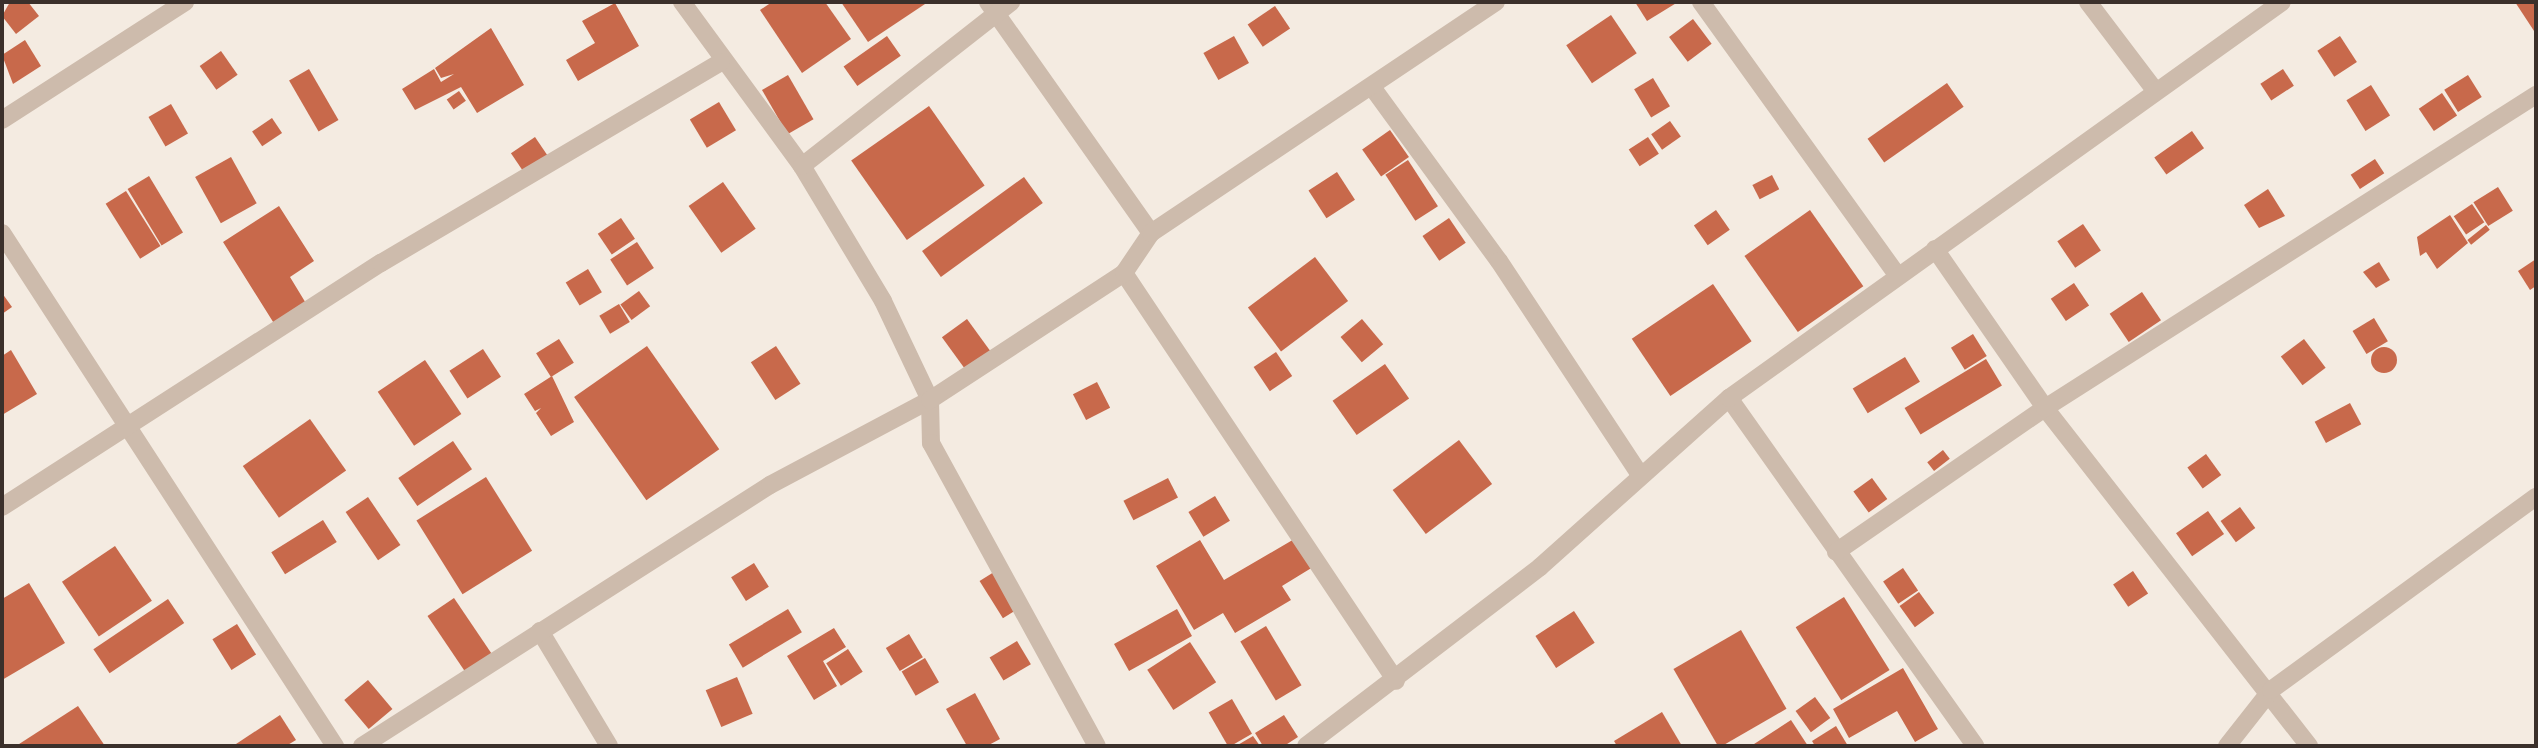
<!DOCTYPE html>
<html>
<head>
<meta charset="utf-8">
<style>
  body { margin:0 }
  #map { position:relative; width:2538px; height:748px; overflow:hidden; background:#f4ebe1; font-family:"Noto Sans",sans-serif }
  div>[style] { position:absolute }
  [style*='--x'] { left:calc(var(--x)*1px); top:calc(var(--y)*1px); width:calc(var(--w)*1px); rotate:calc(var(--a)*1deg) }
  .building>* { inset:0; background:#c8694b; transform-origin:0 0 }
  .round { border-radius:50% }
  .minor>* { height:18px; margin:-9px; padding:0 9px; transform-origin:9px; border-radius:9px; background:#cdbbac }
  span { translate:-50% -50%; white-space:nowrap; text-align:center; line-height:1.15; -webkit-text-stroke:7px #fbf5ee; paint-order:stroke }
  .frame { position:absolute; inset:0; border:4px solid #3b302b; pointer-events:none }
</style>
</head>
<body>
<div id="map">
  <div class="building">
    <div style="clip-path:polygon(10px 2px,28px 2px,39px 16px,16px 34px,2px 16px)"></div>
    <div style="clip-path:polygon(772px 2px,825px 2px,851px 39px,802px 73px,760px 10px)"></div>
    <div style="clip-path:polygon(841px 2px,928px 2px,868px 42px)"></div>
    <div style="clip-path:polygon(1635px 2px,1678px 2px,1647px 21px)"></div>
    <div style="clip-path:polygon(2515px 2px,2536px 2px,2536px 34px)"></div>
    <div style="clip-path:polygon(615px 3px,639px 46px,578px 81px,566px 60px,595px 43px,582px 21px)"></div>
    <div style="left:1275px;top:6px;width:27px;height:33px;rotate:56deg"></div>
    <div style="left:1611px;top:15px;width:46px;height:54px;rotate:56deg"></div>
    <div style="left:1693px;top:19px;width:31px;height:30px;rotate:53deg"></div>
    <div style="clip-path:polygon(491px 28px,524px 85px,477px 113px,461px 87px,415px 110px,402px 89px,434px 69px,441px 82px,454px 74px,441px 78px,435px 68px)"></div>
    <div style="left:887px;top:36px;width:24px;height:53px;rotate:55deg"></div>
    <div style="left:1234px;top:36px;width:31px;height:35px;rotate:61deg"></div>
    <div style="left:2340px;top:36px;width:31px;height:27px;rotate:57deg"></div>
    <div style="clip-path:polygon(25px 40px,41px 66px,13px 84px,2px 55px)"></div>
    <div style="left:221px;top:51px;width:29px;height:26px;rotate:55deg"></div>
    <div style="left:309px;top:69px;width:59px;height:23px;rotate:60deg"></div>
    <div style="left:2283px;top:69px;width:20px;height:27px;rotate:57deg"></div>
    <div style="left:788px;top:75px;width:51px;height:30px;rotate:60deg"></div>
    <div style="left:2468px;top:75px;width:26px;height:28px;rotate:58deg"></div>
    <div style="left:1653px;top:78px;width:33px;height:22px;rotate:59deg"></div>
    <div style="left:1947px;top:83px;width:29px;height:97px;rotate:55deg"></div>
    <div style="left:2371px;top:85px;width:36px;height:29px;rotate:58deg"></div>
    <div style="left:459px;top:91px;width:12px;height:15px;rotate:55deg"></div>
    <div style="left:2442px;top:93px;width:27px;height:28px;rotate:56deg"></div>
    <div style="left:719px;top:102px;width:33px;height:34px;rotate:59deg"></div>
    <div style="left:171px;top:104px;width:34px;height:26px;rotate:60deg"></div>
    <div style="left:929px;top:106px;width:97px;height:95px;rotate:55deg"></div>
    <div style="left:272px;top:118px;width:18px;height:24px;rotate:56deg"></div>
    <div style="left:1670px;top:121px;width:19px;height:23px;rotate:55deg"></div>
    <div style="left:1390px;top:130px;width:33px;height:34px;rotate:55deg"></div>
    <div style="left:2192px;top:131px;width:21px;height:46px;rotate:55deg"></div>
    <div style="left:535px;top:137px;width:23px;height:29px;rotate:56deg"></div>
    <div style="left:1648px;top:137px;width:20px;height:23px;rotate:57deg"></div>
    <div style="left:231px;top:157px;width:53px;height:41px;rotate:61deg"></div>
    <div style="left:2375px;top:159px;width:17px;height:29px;rotate:57deg"></div>
    <div style="left:1408px;top:160px;width:55px;height:27px;rotate:57deg"></div>
    <div style="left:1337px;top:172px;width:33px;height:34px;rotate:57deg"></div>
    <div style="left:1772px;top:175px;width:16px;height:22px;rotate:63deg"></div>
    <div style="left:149px;top:176px;width:66px;height:25px;rotate:59deg"></div>
    <div style="left:1024px;top:177px;width:32px;height:126px;rotate:54deg"></div>
    <div style="left:723px;top:182px;width:57px;height:42px;rotate:55deg"></div>
    <div style="left:2498px;top:187px;width:28px;height:29px;rotate:58deg"></div>
    <div style="clip-path:polygon(2268px 189px,2285px 216px,2259px 228px,2244px 205px)"></div>
    <div style="left:126px;top:191px;width:65px;height:24px;rotate:58deg"></div>
    <div style="left:2472px;top:204px;width:22px;height:22px;rotate:56deg"></div>
    <div style="clip-path:polygon(279px 206px,314px 261px,290px 277px,307px 305px,275px 325px,223px 242px)"></div>
    <div style="left:1716px;top:210px;width:24px;height:27px;rotate:55deg"></div>
    <div style="left:1810px;top:210px;width:93px;height:80px;rotate:55deg"></div>
    <div style="clip-path:polygon(2450px 215px,2468px 243px,2437px 269px,2426px 252px,2420px 256px,2417px 237px)"></div>
    <div style="left:621px;top:218px;width:25px;height:28px;rotate:56deg"></div>
    <div style="left:1449px;top:218px;width:30px;height:32px;rotate:56deg"></div>
    <div style="left:2083px;top:224px;width:32px;height:31px;rotate:56deg"></div>
    <div style="left:2486px;top:225px;width:6px;height:24px;rotate:51deg"></div>
    <div style="left:637px;top:242px;width:31px;height:32px;rotate:57deg"></div>
    <div style="left:1315px;top:257px;width:55px;height:84px;rotate:53deg"></div>
    <div style="clip-path:polygon(2536px 259px,2536px 286px,2530px 290px,2518px 271px)"></div>
    <div style="clip-path:polygon(2379px 262px,2390px 280px,2376px 288px,2363px 272px)"></div>
    <div style="left:588px;top:269px;width:27px;height:26px;rotate:59deg"></div>
    <div style="left:2074px;top:283px;width:27px;height:28px;rotate:56deg"></div>
    <div style="left:1713px;top:284px;width:69px;height:98px;rotate:56deg"></div>
    <div style="left:639px;top:291px;width:19px;height:23px;rotate:54deg"></div>
    <div style="left:2142px;top:292px;width:34px;height:39px;rotate:56deg"></div>
    <div style="clip-path:polygon(2px 293px,12px 307px,2px 314px)"></div>
    <div style="left:619px;top:304px;width:21px;height:23px;rotate:59deg"></div>
    <div style="left:2374px;top:318px;width:27px;height:25px;rotate:59deg"></div>
    <div style="left:967px;top:319px;width:43px;height:31px;rotate:54deg"></div>
    <div style="left:1362px;top:319px;width:33px;height:28px;rotate:50deg"></div>
    <div style="left:1973px;top:334px;width:26px;height:26px;rotate:58deg"></div>
    <div style="left:559px;top:339px;width:28px;height:27px;rotate:58deg"></div>
    <div style="left:2304px;top:339px;width:36px;height:29px;rotate:53deg"></div>
    <div style="left:647px;top:346px;width:126px;height:89px;rotate:55deg"></div>
    <div style="left:776px;top:346px;width:45px;height:30px;rotate:57deg"></div>
    <div class="round" style="left:2371px;top:347px;width:26px;height:26px"></div>
    <div style="left:483px;top:349px;width:33px;height:40px;rotate:57deg"></div>
    <div style="clip-path:polygon(11px 350px,37px 394px,2px 415px,2px 356px)"></div>
    <div style="left:1276px;top:352px;width:29px;height:27px;rotate:56deg"></div>
    <div style="left:1905px;top:357px;width:29px;height:61px;rotate:59deg"></div>
    <div style="left:1986px;top:359px;width:31px;height:95px;rotate:59deg"></div>
    <div style="left:425px;top:360px;width:65px;height:57px;rotate:56deg"></div>
    <div style="left:1385px;top:364px;width:42px;height:64px;rotate:55deg"></div>
    <div style="clip-path:polygon(552px 376px,574px 422px,551px 436px,536px 413px,541px 408px,535px 411px,524px 394px)"></div>
    <div style="left:1097px;top:382px;width:29px;height:27px;rotate:63deg"></div>
    <div style="left:2350px;top:403px;width:24px;height:40px;rotate:62deg"></div>
    <div style="left:310px;top:419px;width:63px;height:82px;rotate:55deg"></div>
    <div style="left:1459px;top:440px;width:55px;height:83px;rotate:53deg"></div>
    <div style="left:453px;top:441px;width:34px;height:66px;rotate:56deg"></div>
    <div style="left:1943px;top:450px;width:11px;height:20px;rotate:52deg"></div>
    <div style="left:2206px;top:454px;width:26px;height:23px;rotate:54deg"></div>
    <div style="left:486px;top:477px;width:87px;height:82px;rotate:58deg"></div>
    <div style="left:1168px;top:478px;width:22px;height:50px;rotate:63deg"></div>
    <div style="left:1872px;top:478px;width:26px;height:23px;rotate:54deg"></div>
    <div style="left:1215px;top:496px;width:29px;height:31px;rotate:59deg"></div>
    <div style="left:368px;top:497px;width:58px;height:27px;rotate:56deg"></div>
    <div style="left:2240px;top:507px;width:26px;height:24px;rotate:54deg"></div>
    <div style="left:2208px;top:511px;width:28px;height:39px;rotate:55deg"></div>
    <div style="left:323px;top:520px;width:26px;height:61px;rotate:58deg"></div>
    <div style="clip-path:polygon(1296px 538px,1313px 567px,1282px 586px,1291px 600px,1235px 633px,1223px 613px,1194px 630px,1156px 566px,1200px 540px,1224px 580px)"></div>
    <div style="left:115px;top:546px;width:66px;height:64px;rotate:56deg"></div>
    <div style="left:754px;top:563px;width:28px;height:27px;rotate:58deg"></div>
    <div style="left:1903px;top:568px;width:27px;height:24px;rotate:56deg"></div>
    <div style="left:2133px;top:571px;width:27px;height:24px;rotate:56deg"></div>
    <div style="left:994px;top:572px;width:44px;height:17px;rotate:58deg"></div>
    <div style="clip-path:polygon(29px 583px,65px 643px,2px 680px,2px 599px)"></div>
    <div style="left:1919px;top:592px;width:26px;height:24px;rotate:54deg"></div>
    <div style="left:1844px;top:597px;width:86px;height:57px;rotate:58deg"></div>
    <div style="left:454px;top:598px;width:68px;height:32px;rotate:56deg"></div>
    <div style="left:168px;top:599px;width:29px;height:90px;rotate:56deg"></div>
    <div style="left:788px;top:609px;width:27px;height:69px;rotate:59deg"></div>
    <div style="left:1177px;top:609px;width:31px;height:72px;rotate:61deg"></div>
    <div style="left:1574px;top:611px;width:38px;height:46px;rotate:57deg"></div>
    <div style="left:237px;top:624px;width:36px;height:29px;rotate:58deg"></div>
    <div style="left:1266px;top:626px;width:69px;height:30px;rotate:59deg"></div>
    <div style="clip-path:polygon(834px 628px,846px 647px,823px 661px,837px 686px,814px 700px,787px 656px)"></div>
    <div style="left:1741px;top:630px;width:91px;height:78px;rotate:60deg"></div>
    <div style="left:909px;top:634px;width:27px;height:27px;rotate:59deg"></div>
    <div style="left:1017px;top:641px;width:27px;height:32px;rotate:59deg"></div>
    <div style="left:1190px;top:642px;width:48px;height:51px;rotate:57deg"></div>
    <div style="left:848px;top:649px;width:27px;height:26px;rotate:57deg"></div>
    <div style="left:925px;top:658px;width:28px;height:27px;rotate:60deg"></div>
    <div style="clip-path:polygon(1903px 668px,1938px 729px,1915px 742px,1897px 711px,1849px 738px,1833px 709px)"></div>
    <div style="left:737px;top:677px;width:40px;height:34px;rotate:67deg"></div>
    <div style="left:368px;top:680px;width:38px;height:31px;rotate:50deg"></div>
    <div style="clip-path:polygon(975px 693px,1000px 739px,987px 746px,967px 746px,946px 709px)"></div>
    <div style="left:1815px;top:697px;width:26px;height:24px;rotate:54deg"></div>
    <div style="left:1232px;top:699px;width:40px;height:27px;rotate:60deg"></div>
    <div style="clip-path:polygon(78px 706px,105px 746px,16px 746px)"></div>
    <div style="clip-path:polygon(1662px 712px,1682px 746px,1617px 746px,1614px 741px)"></div>
    <div style="clip-path:polygon(280px 715px,296px 740px,286px 746px,233px 746px)"></div>
    <div style="clip-path:polygon(1284px 715px,1298px 737px,1284px 746px,1263px 746px,1255px 733px)"></div>
    <div style="clip-path:polygon(1791px 720px,1808px 746px,1751px 746px)"></div>
    <div style="clip-path:polygon(1836px 726px,1848px 746px,1815px 746px,1812px 741px)"></div>
    <div style="clip-path:polygon(1253px 736px,1260px 746px,1236px 746px)"></div>
  </div>
  <div class="minor">
    <div style="--x:682;--y:2;--w:203;--a:53.8"></div>
    <div style="--x:802;--y:166;--w:157;--a:59"></div>
    <div style="--x:883;--y:301;--w:110;--a:64.6"></div>
    <div style="--x:930;--y:400;--w:43;--a:88.7"></div>
    <div style="--x:931;--y:443;--w:345;--a:61.3"></div>
    <div style="--x:988;--y:2;--w:283;--a:54.8"></div>
    <div style="--x:1701;--y:2;--w:337;--a:54.3"></div>
    <div style="--x:2088;--y:2;--w:109;--a:52.8"></div>
    <div style="--x:1372;--y:87;--w:215;--a:53.9"></div>
    <div style="--x:1499;--y:261;--w:254;--a:56.6"></div>
    <div style="--x:2;--y:120;--w:218;--a:-32.8"></div>
    <div style="--x:802;--y:166;--w:266;--a:-38.1"></div>
    <div style="--x:2;--y:233;--w:612;--a:57.01"></div>
    <div style="--x:1935;--y:249;--w:193;--a:55.3"></div>
    <div style="--x:2045;--y:408;--w:429;--a:52"></div>
    <div style="--x:1124;--y:273;--w:490;--a:56.3"></div>
    <div style="--x:1729;--y:398;--w:426;--a:54.7"></div>
    <div style="--x:2;--y:507;--w:451;--a:-32.8"></div>
    <div style="--x:381;--y:263;--w:395;--a:-30.6"></div>
    <div style="--x:1836;--y:552;--w:254;--a:-34.6"></div>
    <div style="--x:2045;--y:408;--w:582;--a:-32.52"></div>
    <div style="--x:540;--y:631;--w:134;--a:59"></div>
    <div style="--x:362;--y:746;--w:484;--a:-32.6"></div>
    <div style="--x:770;--y:485;--w:181;--a:-28"></div>
    <div style="--x:930;--y:400;--w:232;--a:-33.2"></div>
    <div style="--x:1124;--y:273;--w:48;--a:-56"></div>
    <div style="--x:1151;--y:233;--w:415;--a:-33.8"></div>
    <div style="--x:1306;--y:746;--w:295;--a:-37.4"></div>
    <div style="--x:1540;--y:567;--w:254;--a:-41.8"></div>
    <div style="--x:1729;--y:398;--w:680;--a:-35.61"></div>
    <div style="--x:2227;--y:746;--w:71;--a:-51.8"></div>
    <div style="--x:2271;--y:690;--w:328;--a:-36.1"></div>
  </div>
  <div class="frame"></div>
</div>
</body>
</html>
